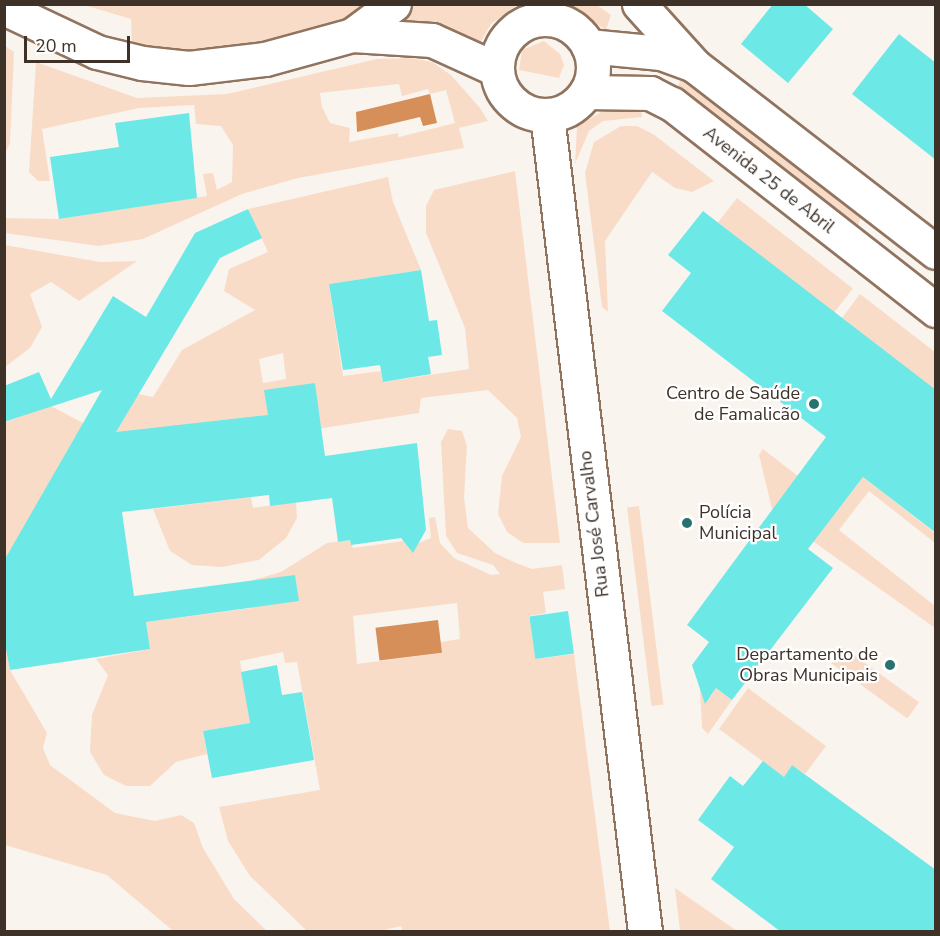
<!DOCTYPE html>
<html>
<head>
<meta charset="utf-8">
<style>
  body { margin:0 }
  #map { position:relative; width:940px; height:936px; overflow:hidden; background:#faf4ef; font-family:"Nunito Sans",sans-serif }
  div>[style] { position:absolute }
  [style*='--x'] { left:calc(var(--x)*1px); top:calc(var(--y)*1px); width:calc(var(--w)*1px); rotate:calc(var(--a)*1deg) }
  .green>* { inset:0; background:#f9dcc8; transform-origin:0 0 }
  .water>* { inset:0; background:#d68f58; transform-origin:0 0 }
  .building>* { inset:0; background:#6ce9e6; transform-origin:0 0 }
  .roads { filter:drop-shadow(2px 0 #90745f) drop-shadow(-2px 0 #90745f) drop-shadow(0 2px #90745f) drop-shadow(0 -2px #90745f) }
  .tertiary>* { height:33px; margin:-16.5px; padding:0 16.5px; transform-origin:16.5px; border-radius:16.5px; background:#fff }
  .secondary>* { height:33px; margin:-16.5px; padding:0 16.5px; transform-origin:16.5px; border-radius:16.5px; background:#fff }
  .secondary>.ring { margin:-16.5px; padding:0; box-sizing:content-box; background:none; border:33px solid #fff; border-radius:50% }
  .dots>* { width:16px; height:16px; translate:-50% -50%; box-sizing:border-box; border:3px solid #fff; border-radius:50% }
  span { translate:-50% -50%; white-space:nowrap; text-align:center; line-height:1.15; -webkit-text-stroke:4.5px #fff; paint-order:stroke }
  .street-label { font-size:18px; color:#3d3128 }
  .poi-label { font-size:18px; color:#3d3128 }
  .right { translate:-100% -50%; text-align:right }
  .left { translate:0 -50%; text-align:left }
  .frame { position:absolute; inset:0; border:6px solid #3d3128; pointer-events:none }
  .scale { position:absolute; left:24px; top:36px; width:106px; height:27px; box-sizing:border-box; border:3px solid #3d3128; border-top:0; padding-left:8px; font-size:18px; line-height:21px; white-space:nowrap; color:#3d3128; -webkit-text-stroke:4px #fff; paint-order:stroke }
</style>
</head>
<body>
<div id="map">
  <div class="green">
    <div style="clip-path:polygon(84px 5px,376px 5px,347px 22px,219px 58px,132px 51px,131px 19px)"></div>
    <div style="clip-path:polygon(413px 5px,517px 5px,491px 24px,478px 46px,396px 25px,391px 18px)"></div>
    <div style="clip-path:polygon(569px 5px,597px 5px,611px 15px,606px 30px)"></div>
    <div style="clip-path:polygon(544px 41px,560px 54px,564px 65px,559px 78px,519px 70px,522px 50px)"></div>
    <div style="clip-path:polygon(5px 46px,14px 52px,10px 143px,5px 154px)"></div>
    <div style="clip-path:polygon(evenodd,410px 58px,432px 62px,451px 75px,480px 108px,488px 121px,459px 128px,464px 148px,298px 178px,242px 194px,143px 239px,99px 246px,5px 233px,4px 218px,59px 219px,207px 196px,203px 174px,213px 173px,217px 190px,232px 182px,233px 145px,221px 126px,196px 124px,194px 105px,139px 108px,42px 129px,50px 181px,38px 181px,29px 172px,36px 62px,137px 98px,227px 94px,377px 59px,410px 58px,399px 84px,402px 96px,428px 89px,430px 94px,446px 90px,455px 123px,399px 137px,398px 133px,349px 142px,350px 128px,330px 123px,322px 107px,320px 93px,399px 84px)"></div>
    <div style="clip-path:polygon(693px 76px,864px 207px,858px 226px,847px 229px,677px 89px,681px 79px)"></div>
    <div style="clip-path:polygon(640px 103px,642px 117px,603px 121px,589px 131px,575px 164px,577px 126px,615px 104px)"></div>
    <div style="clip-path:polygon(621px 126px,637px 126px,653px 134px,714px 181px,692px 192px,675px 188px,652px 172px,605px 241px,608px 312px,602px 307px,585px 173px,594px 142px)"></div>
    <div style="clip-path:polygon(evenodd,515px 171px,560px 543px,523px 543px,507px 532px,498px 514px,502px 476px,521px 437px,517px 418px,488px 390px,421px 398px,419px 413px,304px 431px,75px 437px,5px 563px,5px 422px,51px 406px,83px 423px,138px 394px,153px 397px,182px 350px,255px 310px,224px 291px,229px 269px,268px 252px,248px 209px,388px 177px,393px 202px,421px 270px,329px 284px,343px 376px,381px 371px,383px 382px,469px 369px,465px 328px,426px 233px,426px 206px,434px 190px,515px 171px,283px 353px,286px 379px,263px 383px,259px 359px,283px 353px)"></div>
    <div style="left:737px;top:198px;width:147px;height:31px;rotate:38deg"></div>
    <div style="clip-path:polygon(5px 245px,100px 262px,137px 261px,79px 301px,51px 282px,30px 294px,42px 327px,30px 348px,5px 367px)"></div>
    <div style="clip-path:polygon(860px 294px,935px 352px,935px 390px,842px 318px)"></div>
    <div style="clip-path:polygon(evenodd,448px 429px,462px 431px,467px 446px,464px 498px,468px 528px,495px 553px,516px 563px,532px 569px,562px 565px,565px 589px,543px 592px,546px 613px,529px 616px,536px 659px,574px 654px,610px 931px,403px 932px,401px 926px,376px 932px,306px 930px,250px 876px,228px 841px,219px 807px,320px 790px,297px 662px,285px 663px,283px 652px,240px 661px,250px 723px,203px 731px,207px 754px,176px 762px,150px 786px,126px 786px,104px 775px,90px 752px,92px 715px,108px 675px,96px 659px,150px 649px,146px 622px,252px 608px,250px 581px,281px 572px,327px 543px,350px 540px,353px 548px,403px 541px,411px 546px,431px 538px,429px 518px,435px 517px,440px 543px,454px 558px,491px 575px,500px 574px,493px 565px,457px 553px,446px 536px,441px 442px,448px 429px,457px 603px,460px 639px,441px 642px,442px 653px,357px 664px,353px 616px,457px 603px)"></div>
    <div style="clip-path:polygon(763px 449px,839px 508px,863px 477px,935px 533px,935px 543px,869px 491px,839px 530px,935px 606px,935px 628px,773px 513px,759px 455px)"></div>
    <div style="clip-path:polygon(251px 497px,253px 508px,296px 502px,297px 518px,286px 538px,259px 560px,222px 567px,192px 565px,170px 551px,153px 509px)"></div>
    <div style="left:639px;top:506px;width:200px;height:12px;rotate:83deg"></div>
    <div style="clip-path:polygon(4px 639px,10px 670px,47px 733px,43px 748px,50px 765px,115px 813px,155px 821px,181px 815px,194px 823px,203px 848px,234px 899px,267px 931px,173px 931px,107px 875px,5px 845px)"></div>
    <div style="left:843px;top:647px;width:94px;height:20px;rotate:36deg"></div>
    <div style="clip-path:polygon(700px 688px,711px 696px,716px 688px,732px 700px,708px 734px,702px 728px)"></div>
    <div style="clip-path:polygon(748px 688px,826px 746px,805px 774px,792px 765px,784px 777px,719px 729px)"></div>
    <div style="clip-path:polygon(675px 888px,737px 931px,680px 931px)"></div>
  </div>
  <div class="water">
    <div style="clip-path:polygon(430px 94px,437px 123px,423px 126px,420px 117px,357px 132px,356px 112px)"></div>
    <div style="left:438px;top:620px;width:33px;height:63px;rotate:83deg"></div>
  </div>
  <div class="building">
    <div style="clip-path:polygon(773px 4px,804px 4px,833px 29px,788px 83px,741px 44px)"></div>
    <div style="clip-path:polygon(899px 34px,936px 63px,936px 160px,852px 94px)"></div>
    <div style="clip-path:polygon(189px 113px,197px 198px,59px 219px,50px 157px,119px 147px,115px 123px)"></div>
    <div style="clip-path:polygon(248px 209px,262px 238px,220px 258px,116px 432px,268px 415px,264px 390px,315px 383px,325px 456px,417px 443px,426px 530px,413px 553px,401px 538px,351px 545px,350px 540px,338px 542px,332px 498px,270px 506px,269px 495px,122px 512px,134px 596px,295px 575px,299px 601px,146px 622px,150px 649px,10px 670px,4px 639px,5px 559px,102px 390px,4px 422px,4px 386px,39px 372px,51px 399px,113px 296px,146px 317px,195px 233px)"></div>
    <div style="clip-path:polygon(703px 211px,936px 390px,936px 533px,863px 477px,808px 549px,833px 568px,732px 700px,716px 688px,705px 704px,692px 665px,709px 642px,687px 625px,826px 437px,662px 311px,691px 273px,668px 255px)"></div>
    <div style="clip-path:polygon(421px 270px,429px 321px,437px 320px,442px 355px,428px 357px,431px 374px,383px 382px,380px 365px,343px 370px,329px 284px)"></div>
    <div style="left:568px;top:611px;width:43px;height:39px;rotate:82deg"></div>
    <div style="clip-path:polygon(277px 665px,282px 695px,302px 692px,314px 760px,212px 778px,203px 731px,250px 723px,241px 672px)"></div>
    <div style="clip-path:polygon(763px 761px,784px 777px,792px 765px,936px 870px,936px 932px,781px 932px,711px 879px,734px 847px,698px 820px,730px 776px,743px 786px)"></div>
  </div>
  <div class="roads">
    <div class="tertiary">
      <div style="--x:547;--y:115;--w:823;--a:83.16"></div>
    </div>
    <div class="secondary">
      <div style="--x:639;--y:4;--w:84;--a:47.9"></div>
      <div style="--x:695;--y:66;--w:304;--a:37.7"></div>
      <div style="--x:4;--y:8;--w:103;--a:25.3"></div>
      <div style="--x:97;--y:52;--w:46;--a:13.7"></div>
      <div style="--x:142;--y:63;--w:47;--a:6.1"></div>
      <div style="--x:189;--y:68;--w:77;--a:-6.8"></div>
      <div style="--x:265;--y:59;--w:90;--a:-15.4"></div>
      <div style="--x:352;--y:35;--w:52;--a:-36.4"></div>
      <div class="ring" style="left:497px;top:19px;width:63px;height:63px"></div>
      <div style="--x:352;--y:35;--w:80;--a:3.6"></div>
      <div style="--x:432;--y:40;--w:70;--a:24.4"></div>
      <div style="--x:588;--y:46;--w:73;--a:5.5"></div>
      <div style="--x:661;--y:53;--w:35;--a:20"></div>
      <div style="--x:586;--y:92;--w:64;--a:0.9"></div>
      <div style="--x:650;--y:93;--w:25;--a:27"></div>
      <div style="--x:672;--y:104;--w:335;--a:38"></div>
    </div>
  </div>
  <div class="dots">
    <div style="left:814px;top:404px;background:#287270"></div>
    <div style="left:687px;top:523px;background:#287270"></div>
    <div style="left:890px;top:665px;background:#287270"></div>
  </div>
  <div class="street-label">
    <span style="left:769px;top:180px;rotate:38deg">Avenida 25 de Abril</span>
    <span style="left:594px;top:524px;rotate:-97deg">Rua José Carvalho</span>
  </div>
  <div class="poi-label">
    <span class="right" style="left:800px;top:404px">Centro de Saúde<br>de Famalicão</span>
    <span class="left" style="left:699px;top:523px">Polícia<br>Municipal</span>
    <span class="right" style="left:878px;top:665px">Departamento de<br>Obras Municipais</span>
  </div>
  <div class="frame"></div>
  <div class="scale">20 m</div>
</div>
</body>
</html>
